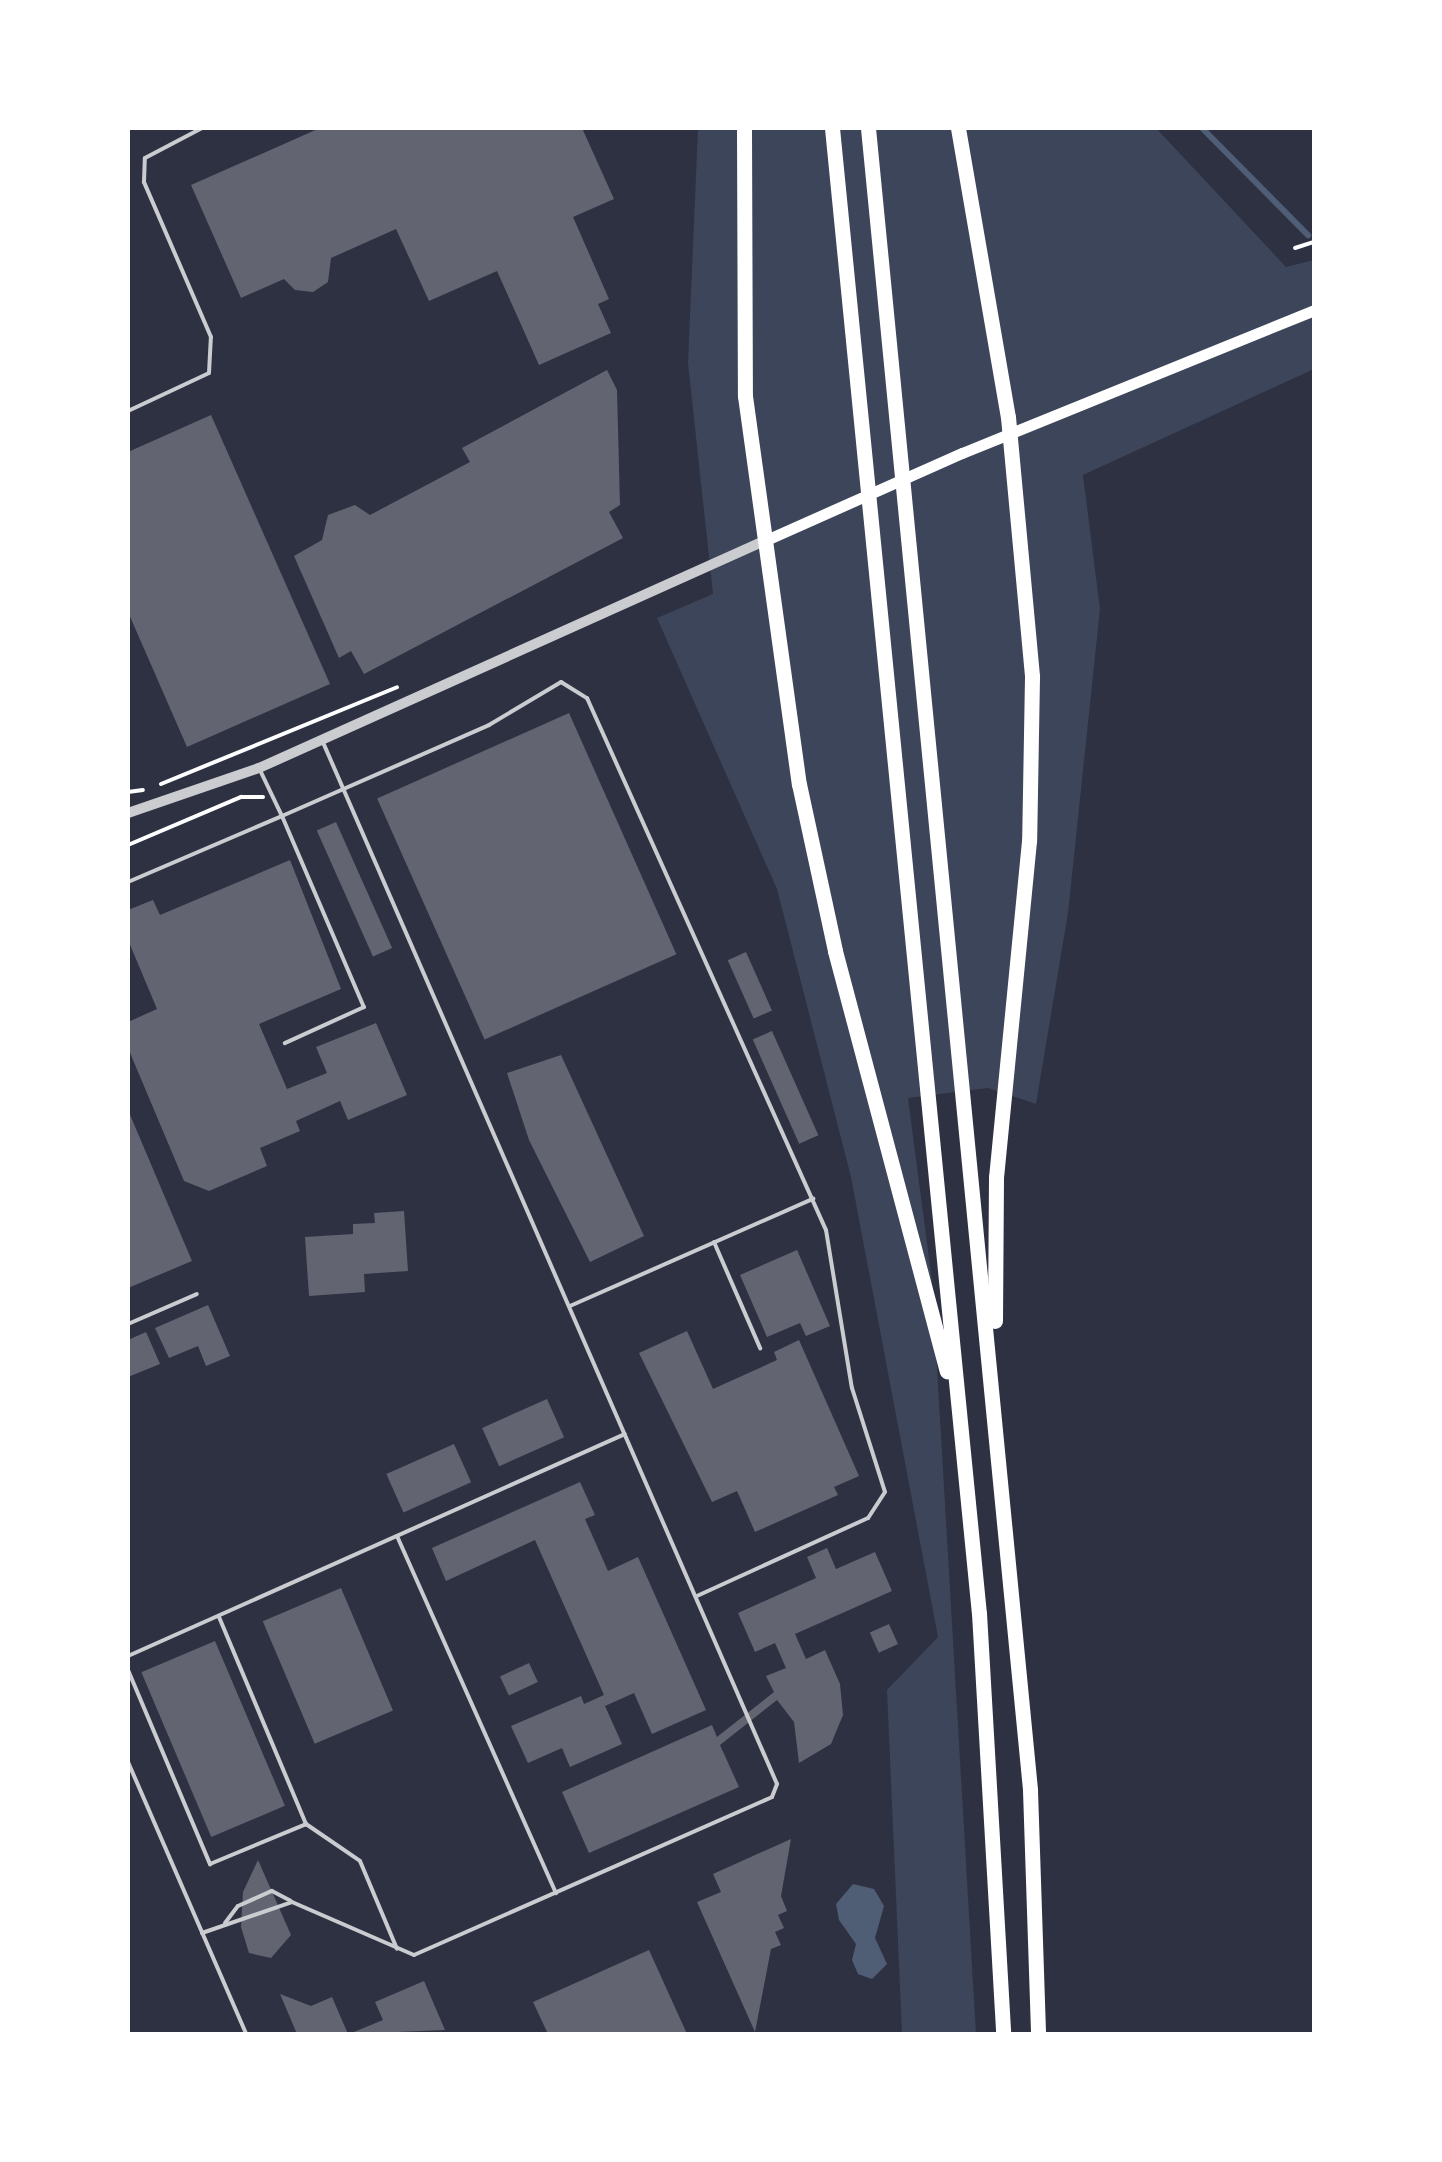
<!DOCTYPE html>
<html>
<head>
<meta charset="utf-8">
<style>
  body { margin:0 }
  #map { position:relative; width:1442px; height:2162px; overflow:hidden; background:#2d3142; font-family:"PT Sans Narrow",sans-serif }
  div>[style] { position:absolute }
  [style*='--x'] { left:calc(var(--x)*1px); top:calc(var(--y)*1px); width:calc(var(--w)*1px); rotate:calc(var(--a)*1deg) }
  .green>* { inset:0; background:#3c4559 }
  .water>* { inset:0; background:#4f5d75 }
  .stream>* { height:6px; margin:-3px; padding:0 3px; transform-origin:3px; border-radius:3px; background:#4f5d75 }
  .building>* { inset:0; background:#626471; transform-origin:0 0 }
  .path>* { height:4px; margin:-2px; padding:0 2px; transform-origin:2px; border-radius:2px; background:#fff }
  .service>* { height:4px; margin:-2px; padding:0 2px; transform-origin:2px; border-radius:2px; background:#caccd0 }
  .tertiary>* { height:10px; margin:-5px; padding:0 5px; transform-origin:5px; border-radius:5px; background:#caccd0 }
  .secondary>* { height:11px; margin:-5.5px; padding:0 5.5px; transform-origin:5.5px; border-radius:5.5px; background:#fff }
  .motorway>* { height:15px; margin:-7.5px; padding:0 7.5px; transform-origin:7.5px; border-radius:7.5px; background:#fff }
  span { translate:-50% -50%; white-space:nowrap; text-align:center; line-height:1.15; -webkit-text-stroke:8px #fff; paint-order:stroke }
  .frame { position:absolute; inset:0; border:130px solid #fff; pointer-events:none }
</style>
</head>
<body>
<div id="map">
  <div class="green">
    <div style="clip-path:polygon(698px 128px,1156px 128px,1286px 267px,1314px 260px,1314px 369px,1083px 475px,1100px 609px,1068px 913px,1036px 1104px,988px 1088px,908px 1098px,932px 1281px,976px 2034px,902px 2034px,887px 1690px,938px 1637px,851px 1177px,777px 889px,657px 618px,713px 594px,688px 363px)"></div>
  </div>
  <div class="water">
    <div style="clip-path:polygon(853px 1884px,874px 1889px,884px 1906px,875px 1938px,887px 1964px,872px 1979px,858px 1974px,852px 1960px,856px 1944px,839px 1920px,836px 1904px)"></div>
  </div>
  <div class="stream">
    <div style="--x:1202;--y:128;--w:151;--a:45.3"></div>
  </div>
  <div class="building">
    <div style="clip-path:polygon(320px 128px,582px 128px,614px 199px,573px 217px,609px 299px,598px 304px,611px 333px,539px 365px,497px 271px,429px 301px,396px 229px,331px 258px,328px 282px,313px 292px,295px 290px,284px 279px,241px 298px,191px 185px)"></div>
    <div style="clip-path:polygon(607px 370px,617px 390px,620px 505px,609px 512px,623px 538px,364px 674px,351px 651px,339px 658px,294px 556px,322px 540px,328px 515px,355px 505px,370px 515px,470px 462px,462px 448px)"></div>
    <div style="clip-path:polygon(211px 415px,330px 684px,187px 747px,128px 612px,128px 452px)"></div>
    <div style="left:569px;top:713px;width:264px;height:210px;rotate:66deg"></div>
    <div style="left:336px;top:822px;width:138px;height:21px;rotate:66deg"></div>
    <div style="clip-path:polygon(290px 860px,341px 989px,259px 1024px,287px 1089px,327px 1073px,316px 1047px,376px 1023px,407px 1095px,348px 1120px,340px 1101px,296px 1121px,300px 1131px,260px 1148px,267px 1166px,209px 1191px,184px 1181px,128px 1048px,128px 1022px,157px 1009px,128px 940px,128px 910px,153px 900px,160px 915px)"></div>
    <div style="left:746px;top:952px;width:64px;height:20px;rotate:66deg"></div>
    <div style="left:772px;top:1031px;width:114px;height:21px;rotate:66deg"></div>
    <div style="clip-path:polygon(561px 1055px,644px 1236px,590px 1262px,529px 1140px,507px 1073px)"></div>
    <div style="clip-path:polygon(128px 1110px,192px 1261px,128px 1288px)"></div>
    <div style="clip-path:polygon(404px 1211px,408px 1271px,364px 1274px,365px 1292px,309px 1296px,305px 1237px,353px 1234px,353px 1224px,375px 1223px,374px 1213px)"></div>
    <div style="clip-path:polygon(797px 1250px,830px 1326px,806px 1336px,800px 1323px,767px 1337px,740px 1275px)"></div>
    <div style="clip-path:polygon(208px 1305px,230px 1356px,206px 1366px,198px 1346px,169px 1358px,155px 1328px)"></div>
    <div style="clip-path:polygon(687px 1331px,713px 1389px,777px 1360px,774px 1352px,799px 1340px,859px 1476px,834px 1487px,838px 1495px,755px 1532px,737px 1491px,712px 1502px,639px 1353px)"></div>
    <div style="clip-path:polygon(146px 1332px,160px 1364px,128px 1377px,128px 1340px)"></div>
    <div style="left:547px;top:1399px;width:42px;height:71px;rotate:66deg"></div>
    <div style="left:454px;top:1444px;width:42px;height:74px;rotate:66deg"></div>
    <div style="clip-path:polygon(580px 1482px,595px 1515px,585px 1519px,608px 1571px,638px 1557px,706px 1710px,652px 1734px,634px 1693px,605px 1706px,622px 1744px,570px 1767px,562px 1748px,528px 1763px,511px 1726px,581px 1696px,584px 1704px,604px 1695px,535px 1540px,446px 1581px,432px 1548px)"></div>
    <div style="clip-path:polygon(827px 1548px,836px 1569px,875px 1552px,892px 1591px,795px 1634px,806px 1659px,825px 1650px,840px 1684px,843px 1715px,831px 1744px,799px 1763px,794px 1722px,777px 1700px,720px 1745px,739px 1787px,589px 1853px,562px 1792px,712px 1725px,717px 1737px,774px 1692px,766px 1676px,786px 1668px,775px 1643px,755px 1652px,738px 1613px,816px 1578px,807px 1557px)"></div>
    <div style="left:341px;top:1588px;width:133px;height:85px;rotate:67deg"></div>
    <div style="left:889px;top:1624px;width:22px;height:21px;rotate:66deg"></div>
    <div style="left:215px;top:1641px;width:179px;height:80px;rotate:67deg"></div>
    <div style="left:529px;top:1663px;width:21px;height:32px;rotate:65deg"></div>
    <div style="clip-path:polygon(791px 1839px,781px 1896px,787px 1911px,778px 1915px,784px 1928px,775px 1932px,781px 1945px,771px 1949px,755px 2032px,697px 1902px,721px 1892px,713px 1874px)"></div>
    <div style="clip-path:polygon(258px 1860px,291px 1935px,271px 1958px,249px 1953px,241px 1927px,243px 1892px)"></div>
    <div style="clip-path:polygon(649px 1950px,687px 2034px,548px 2034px,533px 2002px)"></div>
    <div style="clip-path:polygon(424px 1981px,445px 2030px,349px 2034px,383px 2020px,375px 2002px)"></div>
    <div style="clip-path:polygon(280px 1994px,311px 2006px,332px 1997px,348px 2034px,297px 2034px)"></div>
  </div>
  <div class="path">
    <div style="--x:1295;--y:248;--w:20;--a:-18"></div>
    <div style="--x:161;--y:784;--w:255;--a:-22.3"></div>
    <div style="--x:128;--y:792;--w:15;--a:-8"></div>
    <div style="--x:128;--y:845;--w:123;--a:-23"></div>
    <div style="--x:241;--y:797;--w:22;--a:0"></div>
  </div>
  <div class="service">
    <div style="--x:128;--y:411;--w:89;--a:-25.1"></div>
    <div style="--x:209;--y:373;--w:36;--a:-87"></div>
    <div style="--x:211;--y:337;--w:169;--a:-113.4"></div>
    <div style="--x:144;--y:182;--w:24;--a:-88"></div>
    <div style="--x:145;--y:158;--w:64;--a:-27.8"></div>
    <div style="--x:259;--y:768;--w:53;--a:64.4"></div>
    <div style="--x:282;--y:816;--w:226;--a:-23.7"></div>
    <div style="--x:489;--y:725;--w:84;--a:-30.8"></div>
    <div style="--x:561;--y:682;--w:31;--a:32"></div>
    <div style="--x:587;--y:698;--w:583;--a:65.81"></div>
    <div style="--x:826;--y:1230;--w:160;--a:80.7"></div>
    <div style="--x:852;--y:1388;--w:109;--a:72.4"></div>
    <div style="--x:885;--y:1492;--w:31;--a:123"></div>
    <div style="--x:868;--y:1518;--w:188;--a:155.5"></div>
    <div style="--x:128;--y:882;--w:168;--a:-23.2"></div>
    <div style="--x:282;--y:816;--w:208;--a:66.8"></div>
    <div style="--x:364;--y:1007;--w:87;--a:155.5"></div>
    <div style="--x:714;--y:1242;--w:116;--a:66.5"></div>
    <div style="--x:570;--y:1306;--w:266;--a:-23.8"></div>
    <div style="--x:128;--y:1324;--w:75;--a:-23.5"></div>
    <div style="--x:397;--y:1536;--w:391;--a:66"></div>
    <div style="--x:219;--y:1617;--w:225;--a:67.2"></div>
    <div style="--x:306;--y:1824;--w:65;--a:34.4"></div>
    <div style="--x:360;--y:1861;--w:95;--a:67.2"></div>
    <div style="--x:128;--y:1656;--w:544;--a:-24.07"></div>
    <div style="--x:128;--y:1670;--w:211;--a:67.1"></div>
    <div style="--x:210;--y:1864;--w:104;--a:-22.6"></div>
    <div style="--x:128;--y:1762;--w:296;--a:66.5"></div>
    <div style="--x:225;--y:1923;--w:21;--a:-53"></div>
    <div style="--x:238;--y:1906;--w:37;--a:-24"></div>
    <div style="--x:272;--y:1891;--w:21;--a:28"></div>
    <div style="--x:202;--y:1933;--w:95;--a:-19"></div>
    <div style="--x:292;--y:1902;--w:133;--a:23.5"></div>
    <div style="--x:414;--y:1955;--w:391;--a:-23.8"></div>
    <div style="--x:772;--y:1797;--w:14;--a:-69"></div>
    <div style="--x:777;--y:1784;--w:1139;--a:-113.55"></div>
  </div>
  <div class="tertiary">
    <div style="--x:128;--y:813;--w:139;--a:-19"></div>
    <div style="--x:259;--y:768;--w:554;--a:-24.2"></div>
  </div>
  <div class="secondary">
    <div style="--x:764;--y:541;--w:217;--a:-24"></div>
    <div style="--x:962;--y:453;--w:380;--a:-22.1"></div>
  </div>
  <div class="motorway">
    <div style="--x:744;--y:128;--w:268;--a:89.8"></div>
    <div style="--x:745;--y:396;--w:392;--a:82.1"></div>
    <div style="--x:799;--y:784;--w:171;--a:77.8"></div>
    <div style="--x:835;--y:951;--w:435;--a:75.1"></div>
    <div style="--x:832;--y:128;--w:1492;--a:84.35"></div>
    <div style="--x:979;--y:1613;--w:422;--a:86.7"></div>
    <div style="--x:868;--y:128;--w:1670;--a:84.43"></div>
    <div style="--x:1030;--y:1790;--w:244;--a:88.1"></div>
    <div style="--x:958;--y:128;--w:293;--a:80.2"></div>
    <div style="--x:1008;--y:417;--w:261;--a:84.7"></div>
    <div style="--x:1032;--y:677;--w:164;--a:91"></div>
    <div style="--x:1029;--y:841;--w:338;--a:95.6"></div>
    <div style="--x:996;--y:1177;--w:144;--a:90.4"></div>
  </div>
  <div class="frame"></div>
</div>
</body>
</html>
